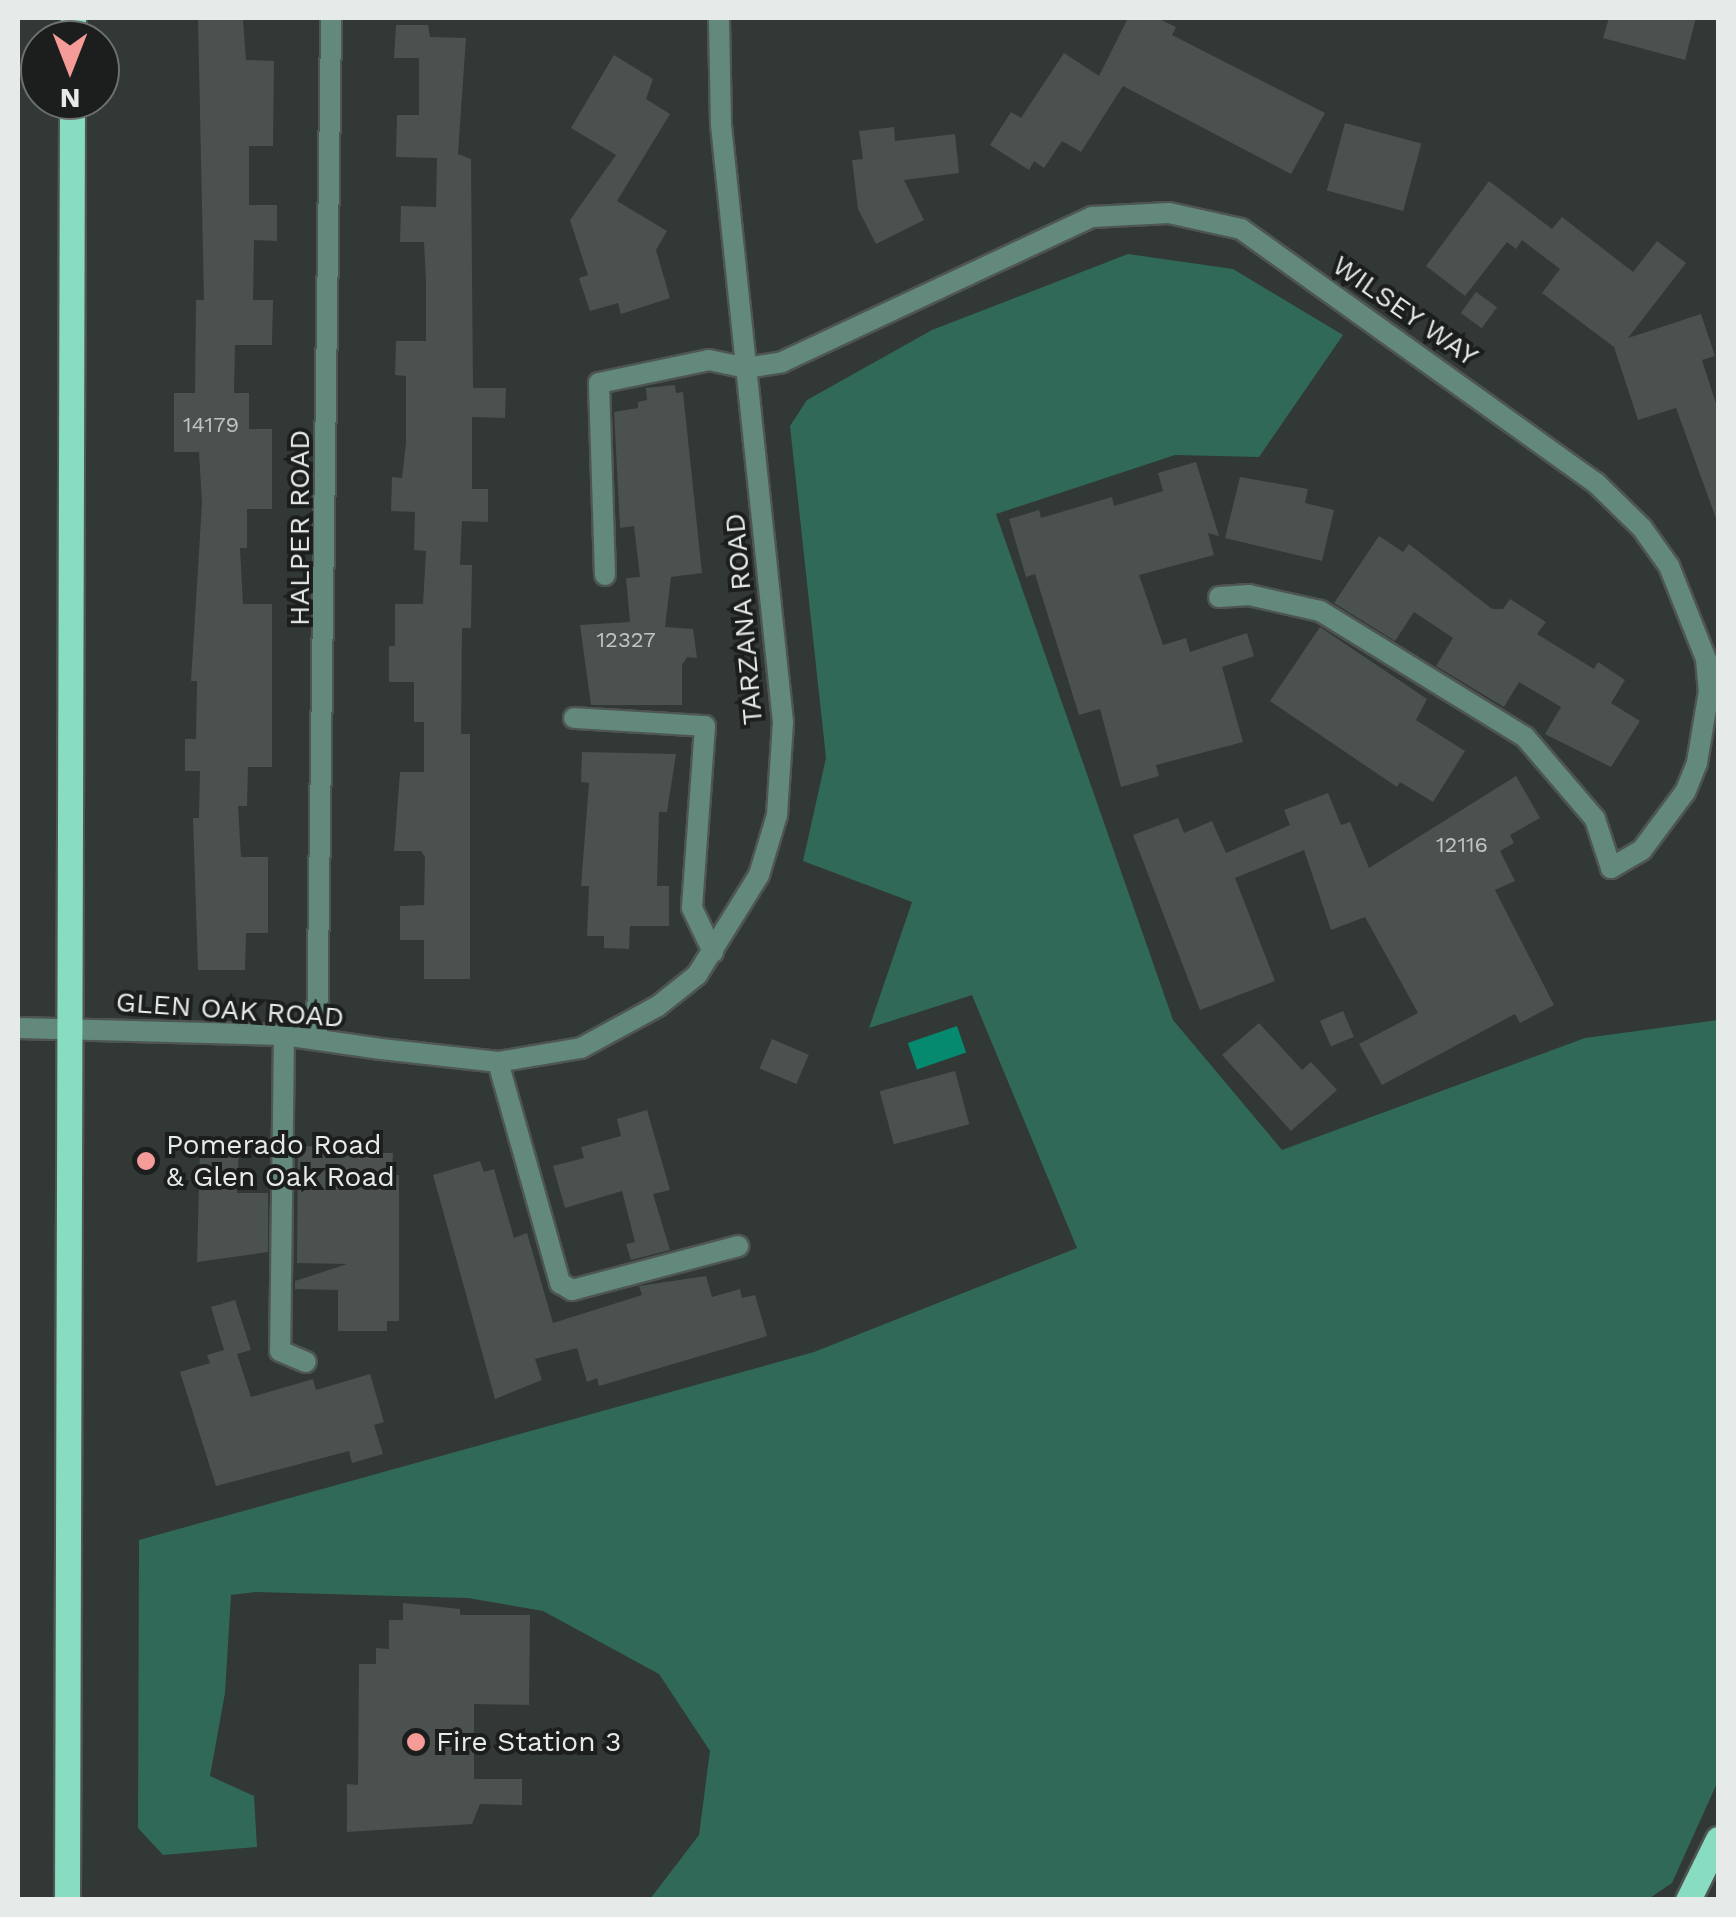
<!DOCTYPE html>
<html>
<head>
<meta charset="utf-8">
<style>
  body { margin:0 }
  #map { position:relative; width:1736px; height:1917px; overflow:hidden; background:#313835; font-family:"Work Sans",sans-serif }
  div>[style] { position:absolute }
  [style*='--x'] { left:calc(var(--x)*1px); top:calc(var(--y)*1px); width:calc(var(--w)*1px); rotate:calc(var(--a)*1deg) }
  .green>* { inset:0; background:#306958 }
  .water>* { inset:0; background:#058a6f; transform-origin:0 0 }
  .building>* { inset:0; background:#4a514f; transform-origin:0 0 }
  .roads { filter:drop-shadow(2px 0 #4e5552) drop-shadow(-2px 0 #4e5552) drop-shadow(0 2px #4e5552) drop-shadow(0 -2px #4e5552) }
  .minor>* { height:20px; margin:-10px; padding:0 10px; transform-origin:10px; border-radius:10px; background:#62897c }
  .tertiary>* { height:20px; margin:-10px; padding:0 10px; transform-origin:10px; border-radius:10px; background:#62897c }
  .primary>* { height:25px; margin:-12.5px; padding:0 12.5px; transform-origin:12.5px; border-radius:12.5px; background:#87dcc2 }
  .dots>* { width:28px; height:28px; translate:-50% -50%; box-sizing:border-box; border:5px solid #1b1e1d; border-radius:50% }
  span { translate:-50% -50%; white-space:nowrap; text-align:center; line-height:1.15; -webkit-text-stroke:8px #1b1e1d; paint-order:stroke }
  .number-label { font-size:22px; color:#bfc4c2 }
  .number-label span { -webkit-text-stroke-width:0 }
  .street-label { font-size:28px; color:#e6ebe9 }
  .poi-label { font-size:28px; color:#e6ebe9 }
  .left { translate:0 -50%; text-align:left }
  .frame { position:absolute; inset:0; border:20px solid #e6ebe9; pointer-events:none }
  .north { position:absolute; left:20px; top:20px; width:100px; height:100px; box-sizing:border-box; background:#1b1e1d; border:2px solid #6c706f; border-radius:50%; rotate:180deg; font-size:28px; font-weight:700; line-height:40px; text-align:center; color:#e6ebe9 }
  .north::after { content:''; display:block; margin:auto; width:35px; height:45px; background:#f59b98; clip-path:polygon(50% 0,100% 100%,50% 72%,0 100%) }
</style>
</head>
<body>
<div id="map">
  <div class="green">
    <div style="clip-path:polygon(1128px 254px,1233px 269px,1343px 335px,1259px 457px,1175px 455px,996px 514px,1173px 1020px,1282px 1150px,1585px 1038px,1718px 1020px,1718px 1781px,1672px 1883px,1647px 1900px,650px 1899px,699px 1835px,710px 1751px,659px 1674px,543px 1611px,468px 1598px,256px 1592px,231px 1595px,225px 1693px,210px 1776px,254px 1796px,257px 1847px,163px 1855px,138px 1828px,139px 1540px,814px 1352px,1077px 1248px,972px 995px,869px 1028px,912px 902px,803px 861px,826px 758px,790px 426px,807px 400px,932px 330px)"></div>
  </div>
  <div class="water">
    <div style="left:957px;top:1026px;width:28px;height:52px;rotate:71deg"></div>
  </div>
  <div class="building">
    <div style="clip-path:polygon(1128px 18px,1157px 18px,1176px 27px,1172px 35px,1325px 113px,1291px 174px,1123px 86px,1081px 152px,1062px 141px,1044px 168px,1034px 161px,1029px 170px,990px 145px,1011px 112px,1021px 118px,1064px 53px,1099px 76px)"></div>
    <div style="clip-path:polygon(1609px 18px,1696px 18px,1685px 60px,1603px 38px)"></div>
    <div style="clip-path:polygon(198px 20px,243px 20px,246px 60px,274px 61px,273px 146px,249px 146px,249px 205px,277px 205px,277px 241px,254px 240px,253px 300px,273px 300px,272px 345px,235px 345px,234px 393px,249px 393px,249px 429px,272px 429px,272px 509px,247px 509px,247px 548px,240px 548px,243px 604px,272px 604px,272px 767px,248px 767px,247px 806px,238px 806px,241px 857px,268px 857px,268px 933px,246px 933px,245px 970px,198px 970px,193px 818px,199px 818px,200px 771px,185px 771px,185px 739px,196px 739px,197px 681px,191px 681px,202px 503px,199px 452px,174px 452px,174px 393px,195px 393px,196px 300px,204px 300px)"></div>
    <div style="clip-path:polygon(396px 25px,428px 25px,430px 37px,466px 38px,458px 154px,471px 159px,473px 388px,506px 388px,505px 418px,472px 417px,472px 489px,488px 489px,488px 522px,462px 521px,460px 565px,472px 565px,471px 628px,462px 628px,461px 734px,470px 734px,470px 979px,424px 979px,424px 940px,400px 940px,400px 906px,424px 905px,425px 857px,421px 851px,394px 851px,400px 772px,424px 772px,424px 722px,414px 722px,414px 682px,389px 682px,389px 646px,395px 646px,395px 604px,423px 604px,426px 551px,414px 550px,415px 512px,391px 511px,392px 477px,402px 478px,406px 443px,406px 376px,395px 375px,396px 341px,426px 341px,426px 281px,424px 242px,400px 242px,401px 206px,436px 207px,437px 158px,396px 157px,397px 115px,419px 115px,419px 58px,394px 58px)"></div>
    <div style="clip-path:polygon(614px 55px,653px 79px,646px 99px,670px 114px,617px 201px,667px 231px,656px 250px,670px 298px,621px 314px,618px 303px,590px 311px,579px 278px,588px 275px,570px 220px,616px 155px,571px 128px)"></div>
    <div style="left:1345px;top:123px;width:79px;height:70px;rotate:15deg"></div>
    <div style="clip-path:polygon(894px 127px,895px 141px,955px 134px,959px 173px,904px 180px,924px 220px,876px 244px,858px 209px,852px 160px,863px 159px,859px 131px)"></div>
    <div style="clip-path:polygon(1489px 181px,1552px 229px,1562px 217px,1633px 272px,1657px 241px,1686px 263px,1628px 338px,1701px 314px,1715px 356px,1702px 360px,1718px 410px,1718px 524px,1676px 408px,1638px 420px,1614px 347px,1542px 293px,1560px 269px,1522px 240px,1516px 249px,1507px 242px,1465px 296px,1426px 266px)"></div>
    <div style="left:1476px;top:292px;width:26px;height:26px;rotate:36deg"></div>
    <div style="clip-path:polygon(675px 385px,676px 393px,683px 392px,702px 573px,671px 577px,665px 627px,693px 629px,697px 658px,687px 657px,682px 665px,682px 705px,591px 705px,580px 625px,630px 622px,626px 578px,640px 577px,634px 526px,620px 528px,614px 412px,638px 408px,638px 402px,647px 400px,646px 388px)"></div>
    <div style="clip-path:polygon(1196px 462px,1219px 536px,1208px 533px,1214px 555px,1139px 575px,1163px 645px,1186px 638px,1190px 652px,1247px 633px,1254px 656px,1222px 667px,1243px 742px,1156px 765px,1159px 776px,1121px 787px,1100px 709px,1079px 715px,1035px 574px,1026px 577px,1009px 519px,1039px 510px,1041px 518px,1112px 497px,1114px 506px,1163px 491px,1158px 473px)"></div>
    <div style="clip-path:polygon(1240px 477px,1308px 489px,1305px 503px,1334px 510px,1322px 561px,1225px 538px)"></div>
    <div style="clip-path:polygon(1379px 536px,1403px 552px,1409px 544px,1492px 609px,1503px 609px,1510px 599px,1546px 622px,1537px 634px,1594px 669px,1598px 662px,1625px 680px,1611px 703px,1640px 721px,1611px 767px,1545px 734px,1561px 707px,1519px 682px,1504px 707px,1436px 666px,1453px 638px,1414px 612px,1395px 641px,1334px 603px)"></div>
    <div style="clip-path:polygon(1320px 627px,1427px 699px,1416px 720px,1465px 751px,1433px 802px,1400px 782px,1397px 787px,1270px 701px)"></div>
    <div style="clip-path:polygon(582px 752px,676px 754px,667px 812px,659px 812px,657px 886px,669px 886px,669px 926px,630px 926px,629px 949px,604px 948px,604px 936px,587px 936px,589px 886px,581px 886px,589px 783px,581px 782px)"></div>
    <div style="clip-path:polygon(1516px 776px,1540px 818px,1510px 835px,1514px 843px,1500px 851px,1515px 881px,1495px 890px,1554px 1005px,1520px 1023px,1515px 1014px,1382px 1085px,1359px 1044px,1418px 1013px,1365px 917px,1331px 930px,1304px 850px,1235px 878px,1275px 981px,1200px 1010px,1133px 835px,1178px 818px,1184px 833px,1212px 821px,1226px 853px,1290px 825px,1284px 810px,1328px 793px,1341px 825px,1350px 822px,1369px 868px)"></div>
    <div style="left:1343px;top:1011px;width:28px;height:25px;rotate:67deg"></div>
    <div style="clip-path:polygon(1259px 1023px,1302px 1070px,1311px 1062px,1337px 1090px,1291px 1131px,1222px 1055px)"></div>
    <div style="left:772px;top:1039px;width:40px;height:32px;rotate:23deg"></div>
    <div style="left:955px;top:1071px;width:55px;height:78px;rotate:75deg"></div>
    <div style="clip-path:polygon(647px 1110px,670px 1190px,653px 1194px,670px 1250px,631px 1260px,626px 1244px,635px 1242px,622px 1191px,565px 1208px,553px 1166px,584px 1158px,581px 1147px,621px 1136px,617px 1119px)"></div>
    <div style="clip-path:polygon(355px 1141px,381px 1141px,381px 1153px,393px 1153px,392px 1175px,399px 1175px,399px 1321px,387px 1321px,387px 1331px,338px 1331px,338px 1290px,295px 1289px,295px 1281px,347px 1264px,297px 1263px,298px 1146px,355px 1147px)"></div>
    <div style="clip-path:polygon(200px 1145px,239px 1146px,237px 1193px,268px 1193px,268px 1252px,197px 1262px)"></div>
    <div style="clip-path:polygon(480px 1161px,484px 1172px,494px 1169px,514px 1238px,527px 1233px,553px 1323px,642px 1295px,639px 1286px,706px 1276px,712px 1297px,740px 1289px,742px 1298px,755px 1295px,767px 1336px,599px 1386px,597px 1378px,587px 1382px,577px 1348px,535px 1359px,542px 1380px,495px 1399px,433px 1175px)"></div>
    <div style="clip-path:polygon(235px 1300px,251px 1350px,237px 1354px,251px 1397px,313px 1379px,316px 1390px,370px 1374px,384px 1422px,374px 1425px,383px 1454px,352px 1463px,349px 1451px,216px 1486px,180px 1372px,210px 1363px,207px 1355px,224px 1350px,211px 1307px)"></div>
    <div style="clip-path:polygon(403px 1603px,460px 1609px,460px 1615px,530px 1615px,529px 1705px,474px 1704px,474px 1779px,522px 1779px,522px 1805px,480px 1804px,472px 1824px,347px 1832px,347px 1784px,358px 1785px,359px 1664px,376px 1664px,376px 1648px,389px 1649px,389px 1620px,403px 1620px)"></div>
  </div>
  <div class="roads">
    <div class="minor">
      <div style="--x:605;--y:575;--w:192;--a:-91.8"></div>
      <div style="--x:599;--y:383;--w:112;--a:-11.8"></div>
      <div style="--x:709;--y:360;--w:38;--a:12"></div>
      <div style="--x:746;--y:368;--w:36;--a:-9"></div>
      <div style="--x:782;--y:362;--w:342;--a:-25.1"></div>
      <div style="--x:1092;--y:217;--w:77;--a:-3"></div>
      <div style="--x:1169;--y:213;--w:74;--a:12.5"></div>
      <div style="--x:1241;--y:229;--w:435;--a:35.6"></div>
      <div style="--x:1595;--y:482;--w:66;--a:44.4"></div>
      <div style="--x:1642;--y:528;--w:47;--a:54.6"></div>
      <div style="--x:1669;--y:566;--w:100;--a:68.3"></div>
      <div style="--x:1706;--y:659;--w:32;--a:85"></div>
      <div style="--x:1709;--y:691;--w:73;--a:99.5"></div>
      <div style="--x:1697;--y:763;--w:31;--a:112"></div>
      <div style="--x:1685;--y:792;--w:72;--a:126.6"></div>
      <div style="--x:1642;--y:850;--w:36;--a:150"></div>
      <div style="--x:1611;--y:868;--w:52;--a:-108.1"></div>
      <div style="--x:1595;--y:819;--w:108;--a:-130.5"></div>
      <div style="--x:1525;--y:737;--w:241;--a:-148.4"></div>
      <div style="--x:1320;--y:611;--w:73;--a:-167.3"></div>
      <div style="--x:1249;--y:595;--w:30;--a:176"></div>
      <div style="--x:574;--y:718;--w:131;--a:3.5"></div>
      <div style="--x:705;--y:726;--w:182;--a:94.1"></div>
      <div style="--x:692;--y:908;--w:49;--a:64.5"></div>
      <div style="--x:284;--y:1035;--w:316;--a:90.7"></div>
      <div style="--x:280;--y:1351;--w:28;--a:23"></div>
      <div style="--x:317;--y:1039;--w:1021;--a:-89.21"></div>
      <div style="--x:381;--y:1049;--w:118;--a:6.3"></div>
      <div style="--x:498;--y:1062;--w:84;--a:-9.6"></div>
      <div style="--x:581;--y:1048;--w:88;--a:-28.6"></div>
      <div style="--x:658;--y:1006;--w:50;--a:-38.5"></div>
      <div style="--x:697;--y:975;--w:118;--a:-58.2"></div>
      <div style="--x:759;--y:875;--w:63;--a:-73.3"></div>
      <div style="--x:777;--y:815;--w:93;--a:-86.3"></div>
      <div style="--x:783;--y:722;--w:600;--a:-95.93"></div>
      <div style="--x:721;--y:125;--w:107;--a:-91.1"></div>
      <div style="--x:498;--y:1062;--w:230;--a:74.3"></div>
      <div style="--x:560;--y:1283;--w:14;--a:30"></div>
      <div style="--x:572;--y:1290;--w:172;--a:-14.8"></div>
    </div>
    <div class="tertiary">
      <div style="--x:18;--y:1028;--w:266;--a:1.5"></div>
      <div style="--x:284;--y:1035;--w:98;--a:8.2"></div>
    </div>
    <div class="primary">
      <div style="--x:73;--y:40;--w:22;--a:-90"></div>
      <div style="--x:67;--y:1900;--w:1800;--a:-89.84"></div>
      <div style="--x:1688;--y:1900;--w:68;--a:-63.8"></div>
    </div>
  </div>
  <div class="dots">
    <div style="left:146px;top:1161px;background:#f59b98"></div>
    <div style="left:416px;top:1742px;background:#f59b98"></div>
  </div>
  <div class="number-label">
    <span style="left:211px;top:425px">14179</span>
    <span style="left:626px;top:640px">12327</span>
    <span style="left:1462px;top:845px">12116</span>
  </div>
  <div class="street-label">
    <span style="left:1405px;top:311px;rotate:35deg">WILSEY WAY</span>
    <span style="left:300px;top:528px;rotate:-90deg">HALPER ROAD</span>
    <span style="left:744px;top:619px;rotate:-95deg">TARZANA ROAD</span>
    <span style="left:230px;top:1010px;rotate:4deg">GLEN OAK ROAD</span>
  </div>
  <div class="poi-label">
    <span class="left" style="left:166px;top:1161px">Pomerado Road<br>&amp; Glen Oak Road</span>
    <span class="left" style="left:436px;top:1742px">Fire Station 3</span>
  </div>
  <div class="frame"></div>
  <div class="north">N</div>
</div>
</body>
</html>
